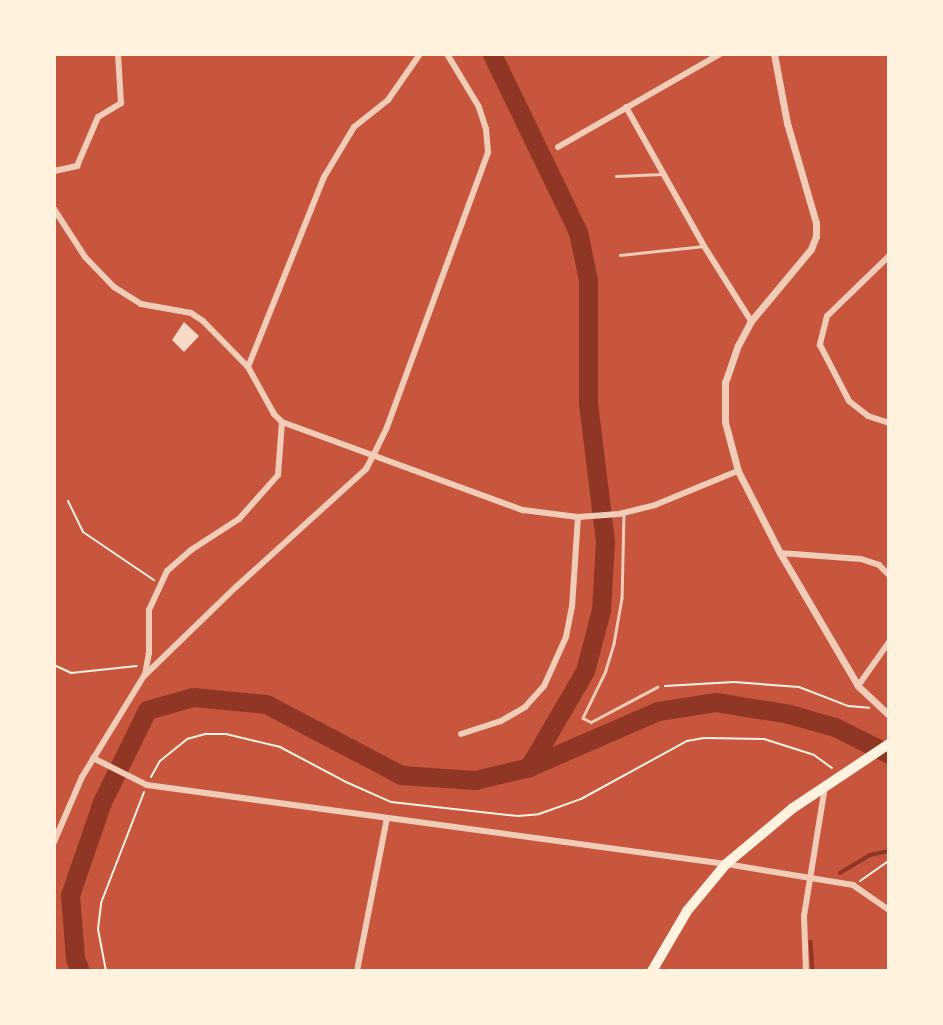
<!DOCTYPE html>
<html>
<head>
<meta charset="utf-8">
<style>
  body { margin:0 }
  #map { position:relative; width:943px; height:1025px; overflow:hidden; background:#c8553d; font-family:Jost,sans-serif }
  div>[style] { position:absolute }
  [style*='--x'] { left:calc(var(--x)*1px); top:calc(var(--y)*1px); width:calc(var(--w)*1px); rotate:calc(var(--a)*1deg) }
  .stream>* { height:3.5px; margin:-1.75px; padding:0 1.75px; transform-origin:1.75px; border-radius:1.75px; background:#8f3625 }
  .river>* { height:19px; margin:-9.5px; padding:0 9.5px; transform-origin:9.5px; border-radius:9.5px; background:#8f3625 }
  .building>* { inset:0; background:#f7dbc8 }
  .path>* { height:2px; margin:-1px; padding:0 1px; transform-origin:1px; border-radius:1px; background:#fff3e0 }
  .service>* { height:2.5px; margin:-1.25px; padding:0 1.25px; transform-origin:1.25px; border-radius:1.25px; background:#f1ccb7 }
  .minor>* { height:6px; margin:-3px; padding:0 3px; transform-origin:3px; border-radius:3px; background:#f1ccb7 }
  .tertiary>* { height:7px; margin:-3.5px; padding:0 3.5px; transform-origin:3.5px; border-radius:3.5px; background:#f1ccb7 }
  .trunk>* { height:10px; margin:-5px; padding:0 5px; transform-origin:5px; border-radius:5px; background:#fff3e0 }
  span { translate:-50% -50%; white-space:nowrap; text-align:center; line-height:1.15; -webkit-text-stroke:6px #fff3e0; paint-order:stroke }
  .frame { position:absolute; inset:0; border:56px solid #fff3e0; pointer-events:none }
</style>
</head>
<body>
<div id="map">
  <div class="stream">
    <div style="--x:840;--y:873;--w:35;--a:-31"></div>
    <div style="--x:870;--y:855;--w:19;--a:-12"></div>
    <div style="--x:811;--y:942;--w:29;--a:86"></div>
  </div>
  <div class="river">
    <div style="--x:492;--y:54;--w:198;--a:64.2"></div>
    <div style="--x:578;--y:232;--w:49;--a:78.2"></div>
    <div style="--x:588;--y:280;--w:123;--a:90"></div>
    <div style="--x:588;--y:403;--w:139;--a:83"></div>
    <div style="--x:605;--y:541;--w:69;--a:93.3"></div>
    <div style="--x:601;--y:610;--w:63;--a:104.7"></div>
    <div style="--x:585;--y:671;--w:111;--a:120.3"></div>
    <div style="--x:80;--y:971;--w:14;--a:-111"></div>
    <div style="--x:75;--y:958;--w:63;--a:-94.5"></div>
    <div style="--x:70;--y:895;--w:98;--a:-71"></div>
    <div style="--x:102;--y:802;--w:102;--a:-63.9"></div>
    <div style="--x:147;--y:710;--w:48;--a:-15.8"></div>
    <div style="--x:193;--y:697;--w:73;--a:5.5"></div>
    <div style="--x:266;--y:704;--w:153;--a:27.7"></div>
    <div style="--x:401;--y:775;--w:74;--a:3.9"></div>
    <div style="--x:475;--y:780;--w:56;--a:-13.5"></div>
    <div style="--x:529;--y:767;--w:141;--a:-23.5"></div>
    <div style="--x:658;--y:711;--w:59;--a:-8.8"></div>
    <div style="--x:716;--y:702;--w:74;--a:9.3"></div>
    <div style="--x:789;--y:714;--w:48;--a:15.8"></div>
    <div style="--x:835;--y:727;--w:60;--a:26.6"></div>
  </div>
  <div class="building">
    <div style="clip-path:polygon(184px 322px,199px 336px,184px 352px,172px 340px)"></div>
  </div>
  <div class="path">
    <div style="--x:68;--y:501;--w:34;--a:64"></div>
    <div style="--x:83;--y:532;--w:86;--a:34.1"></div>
    <div style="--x:54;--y:665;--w:19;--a:25"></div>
    <div style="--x:71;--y:673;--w:66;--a:-6.1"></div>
    <div style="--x:665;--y:686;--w:69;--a:-3.3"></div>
    <div style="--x:734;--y:682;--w:65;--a:4.4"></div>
    <div style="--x:799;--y:687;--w:53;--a:21.2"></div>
    <div style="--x:848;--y:706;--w:21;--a:5"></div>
    <div style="--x:151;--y:777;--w:18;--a:-61"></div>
    <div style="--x:160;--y:761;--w:35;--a:-39"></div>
    <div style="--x:187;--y:739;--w:20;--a:-15"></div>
    <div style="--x:206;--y:734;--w:20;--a:0"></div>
    <div style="--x:226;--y:734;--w:56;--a:13.5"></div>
    <div style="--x:280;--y:747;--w:75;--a:27.9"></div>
    <div style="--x:346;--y:782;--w:49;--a:24"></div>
    <div style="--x:391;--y:802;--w:128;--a:6.3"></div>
    <div style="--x:518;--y:816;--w:21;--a:-5"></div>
    <div style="--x:539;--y:814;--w:45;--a:-19.7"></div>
    <div style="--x:581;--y:799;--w:121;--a:-28.7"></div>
    <div style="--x:687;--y:741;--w:17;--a:-10"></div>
    <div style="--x:704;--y:738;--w:60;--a:1"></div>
    <div style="--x:764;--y:739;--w:52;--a:17.7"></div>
    <div style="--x:814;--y:755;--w:22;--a:36"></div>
    <div style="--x:860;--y:881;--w:35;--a:-35"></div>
    <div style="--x:106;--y:971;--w:43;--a:-100.8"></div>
    <div style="--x:98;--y:929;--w:26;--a:-83"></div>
    <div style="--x:101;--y:903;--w:119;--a:-68.8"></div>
  </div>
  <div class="service">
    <div style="--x:616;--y:176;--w:46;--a:-2.5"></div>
    <div style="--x:620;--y:255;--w:84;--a:-6.1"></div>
    <div style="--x:624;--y:513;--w:85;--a:91.3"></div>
    <div style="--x:622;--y:598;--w:47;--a:99.9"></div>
    <div style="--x:614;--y:644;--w:28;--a:107"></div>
    <div style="--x:606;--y:671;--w:52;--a:116.1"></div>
    <div style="--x:583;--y:718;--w:9;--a:27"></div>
    <div style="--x:591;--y:722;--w:75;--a:-27.9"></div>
  </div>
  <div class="minor">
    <div style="--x:626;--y:107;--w:159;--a:60.7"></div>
    <div style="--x:704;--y:246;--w:89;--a:57.9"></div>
    <div style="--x:558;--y:147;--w:187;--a:-29.9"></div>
    <div style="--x:54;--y:171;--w:24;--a:-12"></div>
    <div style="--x:77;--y:166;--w:53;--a:-66.8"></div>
    <div style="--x:98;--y:117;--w:27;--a:-31"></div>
    <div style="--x:121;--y:103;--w:49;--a:-93.5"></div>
    <div style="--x:54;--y:209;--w:57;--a:57.1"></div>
    <div style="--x:85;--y:257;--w:42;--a:46"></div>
    <div style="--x:114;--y:287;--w:32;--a:32"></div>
    <div style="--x:141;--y:304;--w:51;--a:10.2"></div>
    <div style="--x:191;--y:313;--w:14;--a:34"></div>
    <div style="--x:203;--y:321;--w:64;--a:45.6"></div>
    <div style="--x:248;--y:367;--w:54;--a:61"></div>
    <div style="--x:274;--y:414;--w:11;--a:45"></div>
    <div style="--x:282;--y:422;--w:257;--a:20.1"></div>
    <div style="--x:523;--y:510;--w:55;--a:7.3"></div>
    <div style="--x:578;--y:517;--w:41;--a:-4.2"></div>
    <div style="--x:619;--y:514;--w:37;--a:-14"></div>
    <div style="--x:655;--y:505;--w:90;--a:-22.3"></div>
    <div style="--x:889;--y:256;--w:86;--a:135.9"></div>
    <div style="--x:827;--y:316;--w:30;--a:104"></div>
    <div style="--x:820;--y:345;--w:63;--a:62.6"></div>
    <div style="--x:849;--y:401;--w:24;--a:38"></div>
    <div style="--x:868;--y:416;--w:22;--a:18"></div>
    <div style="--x:248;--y:367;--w:205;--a:-68.2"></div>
    <div style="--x:324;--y:177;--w:58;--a:-59"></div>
    <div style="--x:354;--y:127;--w:43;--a:-38.5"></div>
    <div style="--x:388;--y:100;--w:56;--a:-55.2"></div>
    <div style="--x:780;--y:553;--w:81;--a:4.2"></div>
    <div style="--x:861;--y:559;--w:19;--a:18"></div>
    <div style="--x:879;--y:565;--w:14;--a:45"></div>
    <div style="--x:145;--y:675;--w:22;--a:-80"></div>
    <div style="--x:149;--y:653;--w:43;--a:-90"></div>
    <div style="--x:149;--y:610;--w:43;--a:-65.2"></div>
    <div style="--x:167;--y:571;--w:32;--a:-41"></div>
    <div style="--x:191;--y:550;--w:57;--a:-32.9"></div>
    <div style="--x:239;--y:519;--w:59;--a:-48.4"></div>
    <div style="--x:278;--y:475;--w:53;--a:-85.7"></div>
    <div style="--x:858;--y:686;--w:54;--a:-54.8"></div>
    <div style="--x:461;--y:734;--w:42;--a:-18"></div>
    <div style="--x:501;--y:721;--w:28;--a:-30"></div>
    <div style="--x:525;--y:707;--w:28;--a:-48"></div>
    <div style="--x:544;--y:686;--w:54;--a:-65.8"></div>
    <div style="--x:566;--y:637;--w:31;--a:-79"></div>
    <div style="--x:572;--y:607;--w:90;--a:-86.2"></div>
    <div style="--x:93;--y:758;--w:60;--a:26.6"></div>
    <div style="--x:147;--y:785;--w:584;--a:7.77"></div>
    <div style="--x:726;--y:864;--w:129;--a:9.4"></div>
    <div style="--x:853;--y:885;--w:44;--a:34.8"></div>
    <div style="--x:54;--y:842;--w:71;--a:-66.7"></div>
    <div style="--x:82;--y:777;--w:119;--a:-58.5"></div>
    <div style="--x:144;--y:676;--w:128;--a:-44.1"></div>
    <div style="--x:236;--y:587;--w:176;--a:-42.2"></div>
    <div style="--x:366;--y:469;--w:15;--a:-62"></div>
    <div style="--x:373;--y:456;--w:32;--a:-64"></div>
    <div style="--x:387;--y:427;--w:293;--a:-69.8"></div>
    <div style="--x:488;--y:152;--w:23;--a:-95"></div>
    <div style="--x:486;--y:129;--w:23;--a:-108"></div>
    <div style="--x:479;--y:107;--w:62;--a:-121.1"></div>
    <div style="--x:357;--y:971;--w:156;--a:-78.9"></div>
    <div style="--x:806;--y:971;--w:55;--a:-92.1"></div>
    <div style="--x:804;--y:916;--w:131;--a:-80.8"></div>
  </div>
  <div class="tertiary">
    <div style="--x:774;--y:54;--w:70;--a:79.3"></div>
    <div style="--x:787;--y:123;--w:104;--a:73.8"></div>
    <div style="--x:816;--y:223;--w:13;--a:90"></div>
    <div style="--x:816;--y:236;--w:14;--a:111"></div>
    <div style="--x:811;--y:249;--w:94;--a:129.8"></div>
    <div style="--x:751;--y:321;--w:27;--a:118"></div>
    <div style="--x:738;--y:345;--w:39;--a:109"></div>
    <div style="--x:725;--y:382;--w:40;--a:90"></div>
    <div style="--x:725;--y:422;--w:51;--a:75.1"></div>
    <div style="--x:738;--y:471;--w:92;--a:62.9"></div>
    <div style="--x:780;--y:553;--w:154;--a:59.6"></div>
    <div style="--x:858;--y:686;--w:42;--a:43.1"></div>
  </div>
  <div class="trunk">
    <div style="--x:652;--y:971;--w:69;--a:-59.7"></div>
    <div style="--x:687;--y:911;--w:61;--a:-50.3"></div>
    <div style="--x:726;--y:864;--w:87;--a:-39.9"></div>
    <div style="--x:793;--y:808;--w:115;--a:-33.7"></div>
  </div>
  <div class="frame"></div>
</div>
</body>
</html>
